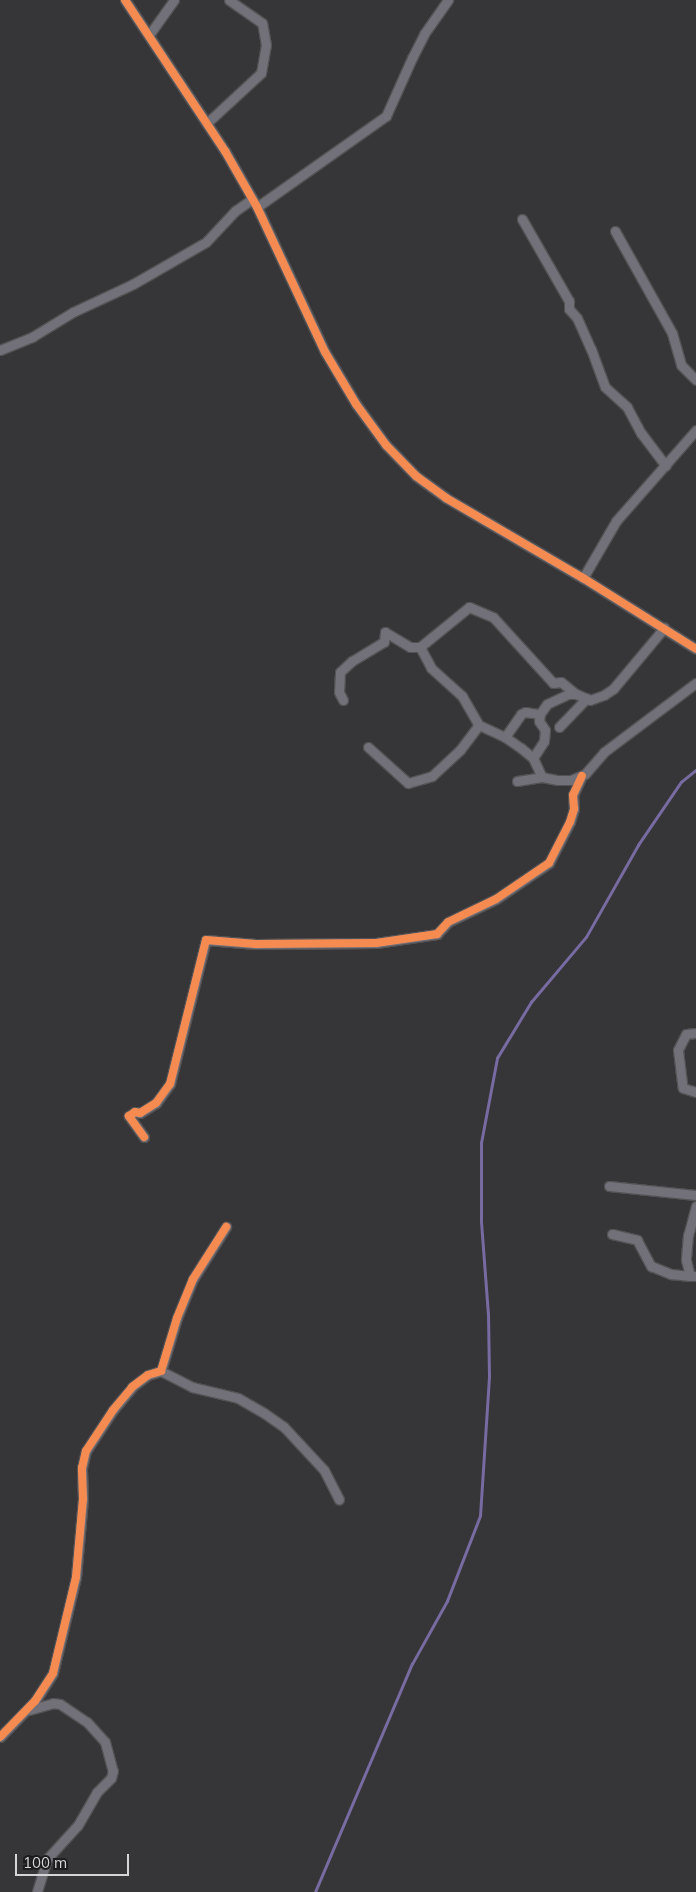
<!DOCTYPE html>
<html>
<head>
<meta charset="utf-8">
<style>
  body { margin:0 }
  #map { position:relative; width:696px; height:1892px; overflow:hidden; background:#363537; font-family:Mulish,sans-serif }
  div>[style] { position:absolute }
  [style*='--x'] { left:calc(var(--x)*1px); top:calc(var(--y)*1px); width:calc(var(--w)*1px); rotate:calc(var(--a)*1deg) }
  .stream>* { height:2.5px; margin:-1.25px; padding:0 1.25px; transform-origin:1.25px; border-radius:1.25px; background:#776ba1 }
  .roads { filter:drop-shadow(1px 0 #535254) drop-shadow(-1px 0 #535254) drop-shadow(0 1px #535254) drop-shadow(0 -1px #535254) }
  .minor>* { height:9px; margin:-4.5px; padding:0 4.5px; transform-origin:4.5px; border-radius:4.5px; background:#727078 }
  .cycleway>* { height:8px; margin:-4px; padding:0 4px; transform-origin:4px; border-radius:4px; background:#f68b52 }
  span { translate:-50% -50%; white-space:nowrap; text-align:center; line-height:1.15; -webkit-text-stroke:5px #1c1c1e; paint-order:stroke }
  .scale { position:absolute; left:15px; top:1854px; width:114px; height:22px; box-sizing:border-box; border:2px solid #d5d4d7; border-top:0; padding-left:6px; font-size:15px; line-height:18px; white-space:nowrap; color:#d5d4d7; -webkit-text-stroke:4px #1c1c1e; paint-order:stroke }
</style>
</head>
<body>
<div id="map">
  <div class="stream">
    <div style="--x:315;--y:1892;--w:248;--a:-67"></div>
    <div style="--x:412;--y:1664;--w:72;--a:-60.9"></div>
    <div style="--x:447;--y:1601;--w:91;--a:-68.8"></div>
    <div style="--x:480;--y:1516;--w:139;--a:-86.3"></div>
    <div style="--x:489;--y:1377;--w:62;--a:-90.9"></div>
    <div style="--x:488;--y:1315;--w:93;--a:-94.3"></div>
    <div style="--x:481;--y:1222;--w:79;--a:-90"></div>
    <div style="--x:481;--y:1143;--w:86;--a:-79.3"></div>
    <div style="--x:497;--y:1058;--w:66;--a:-58.7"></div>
    <div style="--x:531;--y:1002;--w:85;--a:-49.8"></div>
    <div style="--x:586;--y:937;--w:106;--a:-60.5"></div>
    <div style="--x:638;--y:845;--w:76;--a:-55.7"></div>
    <div style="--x:681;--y:782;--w:19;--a:-39"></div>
  </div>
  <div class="roads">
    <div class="minor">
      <div style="--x:125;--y:0;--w:181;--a:56.5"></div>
      <div style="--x:225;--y:151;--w:64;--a:60.3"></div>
      <div style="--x:257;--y:207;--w:160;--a:64.9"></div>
      <div style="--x:325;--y:352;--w:61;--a:59.2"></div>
      <div style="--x:356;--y:404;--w:51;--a:53.8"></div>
      <div style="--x:386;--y:445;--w:43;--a:45.9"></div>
      <div style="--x:416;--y:476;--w:37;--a:36"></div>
      <div style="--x:446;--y:498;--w:159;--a:30.3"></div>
      <div style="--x:583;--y:578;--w:133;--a:32.1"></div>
      <div style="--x:149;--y:35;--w:43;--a:-54.5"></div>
      <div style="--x:208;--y:122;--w:72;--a:-42.8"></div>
      <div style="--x:261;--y:73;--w:28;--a:-80"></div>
      <div style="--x:266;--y:45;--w:22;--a:-100"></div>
      <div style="--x:262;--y:23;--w:40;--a:-145.1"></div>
      <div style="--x:257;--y:207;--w:158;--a:-35.2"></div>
      <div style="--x:386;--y:116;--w:64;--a:-65.9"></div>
      <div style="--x:412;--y:58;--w:27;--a:-63"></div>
      <div style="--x:424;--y:34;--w:42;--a:-54.8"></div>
      <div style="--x:522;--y:219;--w:95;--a:60.2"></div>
      <div style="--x:569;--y:301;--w:8;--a:90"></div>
      <div style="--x:569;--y:309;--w:12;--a:48"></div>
      <div style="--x:577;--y:318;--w:34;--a:66"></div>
      <div style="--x:591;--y:349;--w:40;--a:69.8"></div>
      <div style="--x:605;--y:387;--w:30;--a:42"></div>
      <div style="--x:627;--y:407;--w:30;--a:62"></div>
      <div style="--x:641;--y:433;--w:41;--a:52.9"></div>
      <div style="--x:615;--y:231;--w:117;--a:60.8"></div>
      <div style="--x:672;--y:333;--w:33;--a:74"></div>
      <div style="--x:681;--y:365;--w:21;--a:45"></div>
      <div style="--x:0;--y:350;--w:35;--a:-22"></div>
      <div style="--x:32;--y:337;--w:48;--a:-31.4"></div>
      <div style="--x:73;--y:312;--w:66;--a:-25"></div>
      <div style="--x:133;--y:284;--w:84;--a:-29.9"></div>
      <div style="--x:206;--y:242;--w:42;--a:-46.9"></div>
      <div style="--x:235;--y:211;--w:21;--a:-35"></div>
      <div style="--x:583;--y:578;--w:66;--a:-59.9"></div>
      <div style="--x:616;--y:521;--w:121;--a:-48.7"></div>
      <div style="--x:420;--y:647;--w:24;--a:62"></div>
      <div style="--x:431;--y:668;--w:42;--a:42.1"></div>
      <div style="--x:462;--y:696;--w:34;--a:60"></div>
      <div style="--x:479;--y:725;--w:29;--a:25"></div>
      <div style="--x:505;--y:737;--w:19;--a:35"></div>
      <div style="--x:521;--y:748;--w:16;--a:40"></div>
      <div style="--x:533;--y:758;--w:21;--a:65"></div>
      <div style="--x:343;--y:700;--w:9;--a:-117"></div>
      <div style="--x:339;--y:692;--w:20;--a:-87"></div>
      <div style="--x:340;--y:672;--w:16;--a:-43"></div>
      <div style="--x:352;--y:661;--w:37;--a:-31"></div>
      <div style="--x:384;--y:642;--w:10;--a:-84"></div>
      <div style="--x:385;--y:632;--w:29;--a:31"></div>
      <div style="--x:410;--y:647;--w:10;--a:0"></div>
      <div style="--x:420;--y:647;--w:63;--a:-39.2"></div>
      <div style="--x:469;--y:607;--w:26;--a:23"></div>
      <div style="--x:493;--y:617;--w:89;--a:47.7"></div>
      <div style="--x:553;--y:683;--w:8;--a:-7"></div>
      <div style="--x:561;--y:682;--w:19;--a:39"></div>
      <div style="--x:559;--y:727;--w:40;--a:-46"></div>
      <div style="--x:505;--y:737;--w:28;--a:-55"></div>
      <div style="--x:521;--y:714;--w:4;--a:-27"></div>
      <div style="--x:525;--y:712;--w:15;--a:8"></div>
      <div style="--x:368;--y:747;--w:54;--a:42"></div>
      <div style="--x:408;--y:783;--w:25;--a:-16"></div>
      <div style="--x:432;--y:776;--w:38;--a:-43"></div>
      <div style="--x:460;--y:750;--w:31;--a:-53"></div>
      <div style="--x:533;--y:758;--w:20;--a:-57"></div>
      <div style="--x:544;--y:741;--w:11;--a:-85"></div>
      <div style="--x:545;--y:730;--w:11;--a:-124"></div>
      <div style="--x:539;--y:721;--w:7;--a:-82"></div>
      <div style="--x:540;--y:714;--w:12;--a:-55"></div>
      <div style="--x:547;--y:704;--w:23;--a:-25"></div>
      <div style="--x:568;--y:694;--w:8;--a:0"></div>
      <div style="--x:576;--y:694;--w:15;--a:23"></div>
      <div style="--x:590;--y:700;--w:15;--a:-20"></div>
      <div style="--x:604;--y:695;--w:11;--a:-34"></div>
      <div style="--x:613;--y:689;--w:80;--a:-50.1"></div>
      <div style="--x:517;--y:781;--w:25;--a:-9"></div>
      <div style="--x:542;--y:777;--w:16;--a:11"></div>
      <div style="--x:558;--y:780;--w:13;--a:0"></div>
      <div style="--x:571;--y:780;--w:15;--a:-23"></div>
      <div style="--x:585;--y:774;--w:29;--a:-49"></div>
      <div style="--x:604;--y:752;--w:115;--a:-36.9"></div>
      <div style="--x:696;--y:1033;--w:10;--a:174"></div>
      <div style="--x:686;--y:1034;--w:18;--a:117"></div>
      <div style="--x:678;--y:1050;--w:38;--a:83"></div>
      <div style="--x:683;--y:1088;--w:14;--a:17"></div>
      <div style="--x:144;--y:1137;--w:26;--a:-126"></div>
      <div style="--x:129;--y:1116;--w:7;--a:-34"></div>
      <div style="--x:135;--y:1112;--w:5;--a:11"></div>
      <div style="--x:140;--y:1113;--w:19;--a:-32"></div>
      <div style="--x:156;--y:1103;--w:24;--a:-54"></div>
      <div style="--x:170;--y:1084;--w:148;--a:-76"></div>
      <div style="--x:206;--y:940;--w:50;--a:4.6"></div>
      <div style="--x:256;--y:944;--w:120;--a:-0.5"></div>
      <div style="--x:376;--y:943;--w:62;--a:-8.4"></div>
      <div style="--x:437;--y:934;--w:16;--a:-47"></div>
      <div style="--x:448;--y:922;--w:53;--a:-25.6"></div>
      <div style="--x:496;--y:899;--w:64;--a:-34.2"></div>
      <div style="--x:549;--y:863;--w:46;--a:-62.9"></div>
      <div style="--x:570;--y:822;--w:14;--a:-73"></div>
      <div style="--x:574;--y:809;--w:14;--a:-94"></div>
      <div style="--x:573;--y:795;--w:21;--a:-65"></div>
      <div style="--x:609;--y:1186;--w:87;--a:5.9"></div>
      <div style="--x:696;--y:1206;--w:30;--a:105"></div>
      <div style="--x:688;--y:1235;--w:25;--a:95"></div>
      <div style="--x:686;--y:1260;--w:16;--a:76"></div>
      <div style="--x:690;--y:1276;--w:6;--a:0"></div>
      <div style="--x:612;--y:1234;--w:26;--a:13"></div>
      <div style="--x:637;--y:1240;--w:30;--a:62"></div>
      <div style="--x:651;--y:1266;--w:22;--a:22"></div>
      <div style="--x:671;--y:1274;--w:19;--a:6"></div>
      <div style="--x:161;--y:1371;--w:35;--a:27"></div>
      <div style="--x:192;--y:1387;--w:47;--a:13.4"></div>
      <div style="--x:238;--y:1398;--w:30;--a:30"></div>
      <div style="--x:264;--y:1413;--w:24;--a:35"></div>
      <div style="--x:284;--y:1427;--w:59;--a:47.1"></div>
      <div style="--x:324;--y:1470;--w:33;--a:63"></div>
      <div style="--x:29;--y:1710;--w:25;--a:-16"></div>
      <div style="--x:53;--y:1703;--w:7;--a:8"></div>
      <div style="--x:60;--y:1704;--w:32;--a:34"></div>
      <div style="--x:87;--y:1722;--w:27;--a:48"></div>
      <div style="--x:105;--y:1742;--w:30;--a:75"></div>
      <div style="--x:113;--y:1771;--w:7;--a:106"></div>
      <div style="--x:111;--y:1778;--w:20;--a:135"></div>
      <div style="--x:97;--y:1792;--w:39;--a:120"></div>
      <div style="--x:77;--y:1826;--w:45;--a:132.3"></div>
      <div style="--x:47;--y:1859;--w:34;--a:107"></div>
      <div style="--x:0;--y:1737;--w:50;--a:-45.8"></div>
      <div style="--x:35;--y:1701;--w:33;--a:-57"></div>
      <div style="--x:53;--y:1673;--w:99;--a:-76.5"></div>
      <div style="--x:76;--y:1577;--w:78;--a:-84.9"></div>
      <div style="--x:83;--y:1499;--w:31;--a:-92"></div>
      <div style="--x:82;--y:1468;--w:17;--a:-77"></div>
      <div style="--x:86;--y:1451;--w:49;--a:-56.6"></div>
      <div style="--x:113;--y:1410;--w:30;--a:-50"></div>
      <div style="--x:132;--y:1387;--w:20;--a:-37"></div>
      <div style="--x:148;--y:1375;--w:14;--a:-17"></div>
      <div style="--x:161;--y:1371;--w:55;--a:-73.2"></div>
      <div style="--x:177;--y:1318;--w:42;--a:-67.7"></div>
      <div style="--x:193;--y:1279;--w:62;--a:-57.6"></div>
    </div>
  </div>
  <div class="cycleway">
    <div style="--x:125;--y:0;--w:181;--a:56.5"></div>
    <div style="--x:225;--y:151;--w:64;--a:60.3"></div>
    <div style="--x:257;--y:207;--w:160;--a:64.9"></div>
    <div style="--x:325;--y:352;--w:61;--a:59.2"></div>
    <div style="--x:356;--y:404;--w:51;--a:53.8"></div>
    <div style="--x:386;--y:445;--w:43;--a:45.9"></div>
    <div style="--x:416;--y:476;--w:37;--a:36"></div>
    <div style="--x:446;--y:498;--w:159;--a:30.3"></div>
    <div style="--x:583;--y:578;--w:133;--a:32.1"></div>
    <div style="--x:144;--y:1137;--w:26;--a:-126"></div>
    <div style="--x:129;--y:1116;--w:7;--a:-34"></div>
    <div style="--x:135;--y:1112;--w:5;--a:11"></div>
    <div style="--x:140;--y:1113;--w:19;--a:-32"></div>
    <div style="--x:156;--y:1103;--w:24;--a:-54"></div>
    <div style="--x:170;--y:1084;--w:148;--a:-76"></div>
    <div style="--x:206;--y:940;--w:50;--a:4.6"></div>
    <div style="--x:256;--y:944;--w:120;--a:-0.5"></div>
    <div style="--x:376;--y:943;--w:62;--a:-8.4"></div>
    <div style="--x:437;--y:934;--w:16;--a:-47"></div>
    <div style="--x:448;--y:922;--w:53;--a:-25.6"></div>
    <div style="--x:496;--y:899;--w:64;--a:-34.2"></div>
    <div style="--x:549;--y:863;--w:46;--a:-62.9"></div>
    <div style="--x:570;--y:822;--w:14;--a:-73"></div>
    <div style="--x:574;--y:809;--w:14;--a:-94"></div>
    <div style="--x:573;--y:795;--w:21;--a:-65"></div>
    <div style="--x:0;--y:1737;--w:50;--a:-45.8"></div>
    <div style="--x:35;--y:1701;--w:33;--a:-57"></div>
    <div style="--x:53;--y:1673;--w:99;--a:-76.5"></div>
    <div style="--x:76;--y:1577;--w:78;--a:-84.9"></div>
    <div style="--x:83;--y:1499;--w:31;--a:-92"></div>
    <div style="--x:82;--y:1468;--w:17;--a:-77"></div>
    <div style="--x:86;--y:1451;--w:49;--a:-56.6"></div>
    <div style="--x:113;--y:1410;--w:30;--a:-50"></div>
    <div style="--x:132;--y:1387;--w:20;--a:-37"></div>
    <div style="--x:148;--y:1375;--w:14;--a:-17"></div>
    <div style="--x:161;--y:1371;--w:55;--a:-73.2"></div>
    <div style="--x:177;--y:1318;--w:42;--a:-67.7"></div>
    <div style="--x:193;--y:1279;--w:62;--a:-57.6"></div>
  </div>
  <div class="scale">100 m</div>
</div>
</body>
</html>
